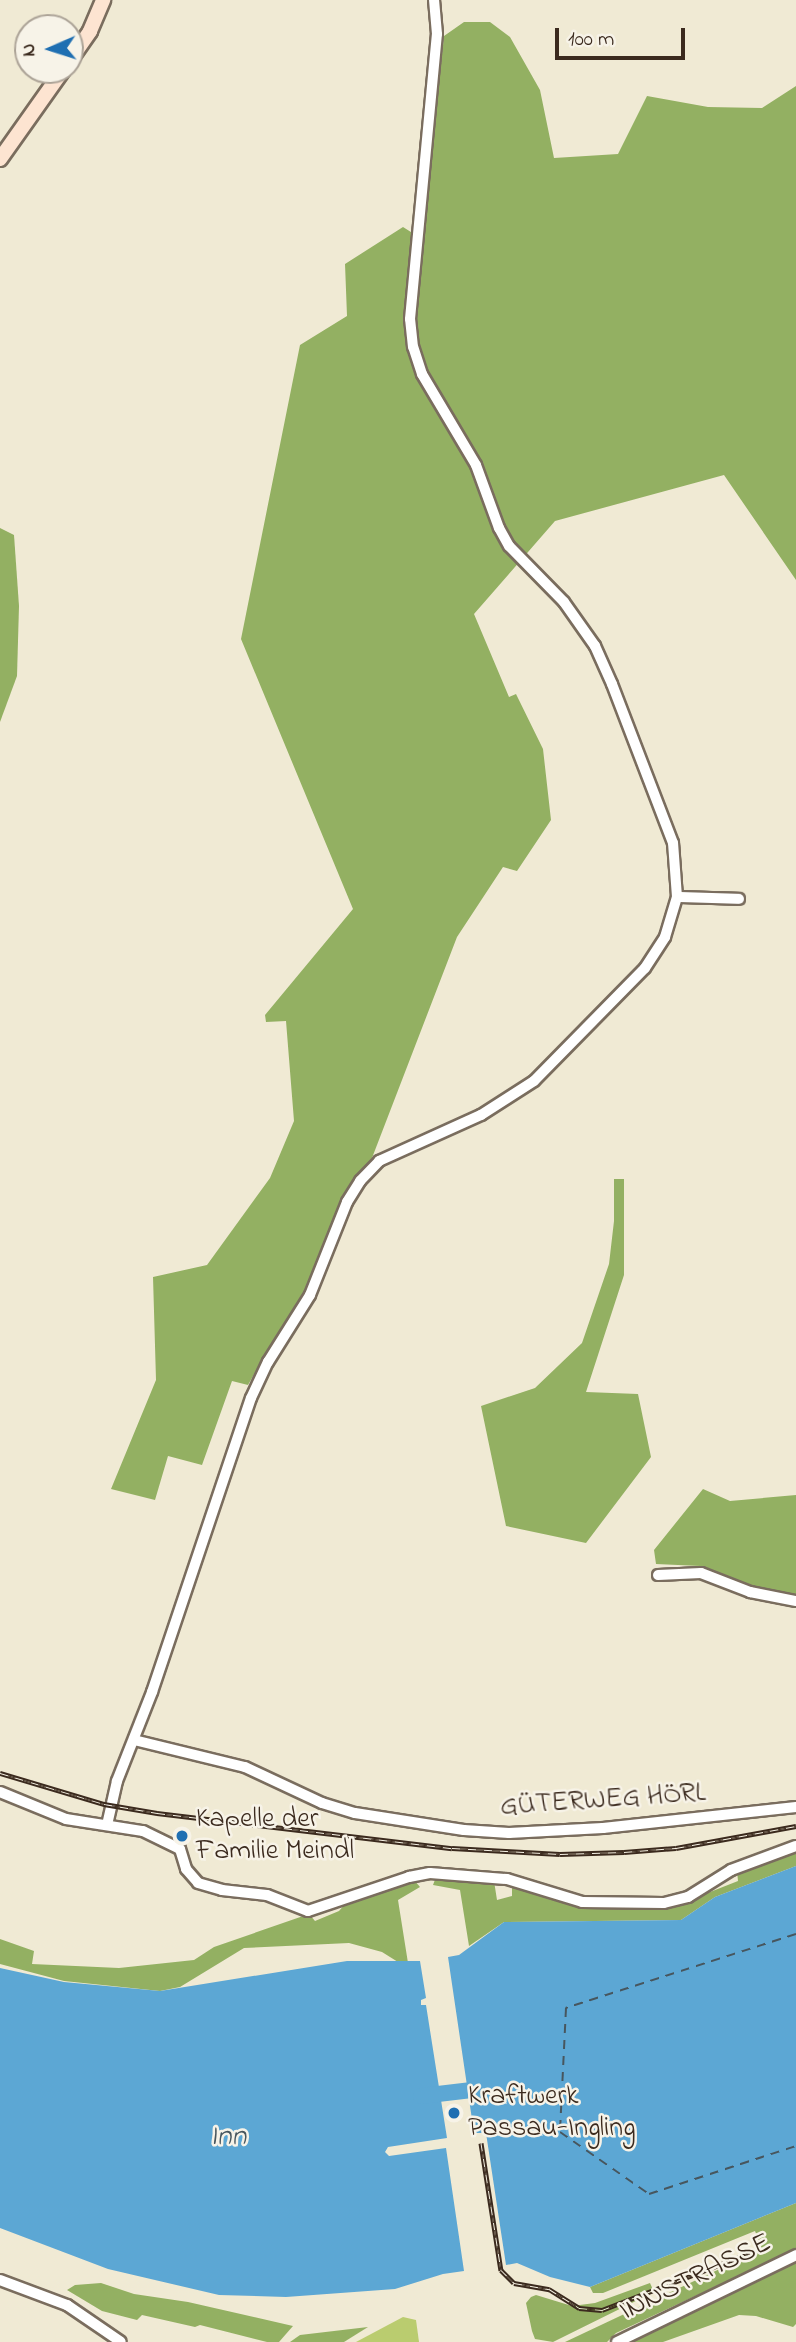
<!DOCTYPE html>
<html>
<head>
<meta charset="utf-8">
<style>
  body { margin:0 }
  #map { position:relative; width:796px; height:2342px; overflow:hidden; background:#f0ead4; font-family:"Indie Flower",sans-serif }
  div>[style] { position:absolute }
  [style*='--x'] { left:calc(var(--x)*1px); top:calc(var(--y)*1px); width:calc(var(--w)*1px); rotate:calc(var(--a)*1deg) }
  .green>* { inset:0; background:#bacc6f }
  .forest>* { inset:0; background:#93b062 }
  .water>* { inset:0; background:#5ca7d4 }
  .river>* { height:16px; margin:-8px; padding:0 8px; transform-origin:8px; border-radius:8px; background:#5ca7d4 }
  .ferry>* { height:2px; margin-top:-1px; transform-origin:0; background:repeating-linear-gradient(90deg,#47565e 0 9px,transparent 0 16px) }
  .roads { filter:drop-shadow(2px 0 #7a6d5e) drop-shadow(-2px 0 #7a6d5e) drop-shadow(0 2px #7a6d5e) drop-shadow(0 -2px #7a6d5e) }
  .street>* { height:10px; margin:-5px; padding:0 5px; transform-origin:5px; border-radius:5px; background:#fff }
  .secondary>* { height:14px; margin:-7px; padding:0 7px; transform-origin:7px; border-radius:7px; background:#fde4d1 }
  .rail>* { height:5px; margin-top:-2.5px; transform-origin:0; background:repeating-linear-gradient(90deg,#f7f3e8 0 8px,#3b2a1e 0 16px); box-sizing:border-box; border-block:2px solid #3b2a1e }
  .dots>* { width:19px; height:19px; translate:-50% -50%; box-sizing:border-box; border:4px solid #f7f3e8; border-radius:50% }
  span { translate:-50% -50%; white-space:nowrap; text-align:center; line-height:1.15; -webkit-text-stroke:5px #f7f3e8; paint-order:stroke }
  .street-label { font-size:28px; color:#3b2a1e }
  .poi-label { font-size:28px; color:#3b2a1e }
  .left { translate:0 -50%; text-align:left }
  .water-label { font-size:30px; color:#47565e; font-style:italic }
  .north { position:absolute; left:14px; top:14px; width:70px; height:70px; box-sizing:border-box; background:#f7f3e8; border:2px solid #aca397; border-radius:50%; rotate:267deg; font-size:19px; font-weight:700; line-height:28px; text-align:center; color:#3b2a1e }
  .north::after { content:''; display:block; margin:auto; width:24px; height:32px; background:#1f6fb2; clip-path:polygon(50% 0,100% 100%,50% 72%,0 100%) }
  .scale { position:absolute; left:555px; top:28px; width:130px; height:32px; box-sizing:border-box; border:4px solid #3b2a1e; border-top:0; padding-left:9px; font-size:21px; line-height:24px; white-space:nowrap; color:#3b2a1e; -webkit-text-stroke:5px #f7f3e8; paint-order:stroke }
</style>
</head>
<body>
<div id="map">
  <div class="green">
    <div style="clip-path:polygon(403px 2317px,416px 2320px,419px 2342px,356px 2342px)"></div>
  </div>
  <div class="forest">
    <div style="clip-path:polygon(464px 22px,490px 22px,510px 37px,540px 90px,554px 158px,618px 154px,647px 96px,708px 107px,762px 108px,796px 86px,796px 580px,724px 475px,555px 521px,474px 614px,509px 697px,516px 694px,543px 749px,551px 820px,517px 871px,503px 867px,457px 937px,372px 1158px,343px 1200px,305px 1293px,286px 1327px,262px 1360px,248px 1385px,232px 1381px,202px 1465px,168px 1456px,155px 1500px,111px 1489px,156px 1380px,153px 1277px,207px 1265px,270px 1178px,294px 1121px,286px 1021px,266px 1022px,265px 1015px,353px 909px,241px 639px,300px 345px,347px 316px,345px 264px,403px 227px,422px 239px,444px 36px)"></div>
    <div style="clip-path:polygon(0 528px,14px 535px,19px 606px,17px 676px,0 722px)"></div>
    <div style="clip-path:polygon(614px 1179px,624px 1179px,624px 1275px,586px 1392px,638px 1394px,651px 1457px,586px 1543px,506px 1526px,481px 1406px,535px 1388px,582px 1343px,609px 1264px,614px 1221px)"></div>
    <div style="clip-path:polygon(703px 1489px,730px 1501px,796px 1495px,796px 1596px,751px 1589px,700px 1566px,656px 1564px,654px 1550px)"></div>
    <div style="clip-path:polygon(796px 1849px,796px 1866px,715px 1897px,681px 1920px,504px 1922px,469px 1946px,460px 1890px,433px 1885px,436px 1877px,494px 1881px,497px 1900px,512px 1896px,512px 1884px,586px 1906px,672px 1907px,738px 1881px,737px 1871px)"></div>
    <div style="clip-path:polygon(414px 1880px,420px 1887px,398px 1900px,408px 1963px,398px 1962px,382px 1952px,349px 1943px,244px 1948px,180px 1987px,160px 1991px,64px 1981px,0 1964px,0 1939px,34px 1951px,32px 1964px,119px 1968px,194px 1960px,214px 1947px,309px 1914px,315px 1921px,339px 1911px,346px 1903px)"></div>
    <div style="clip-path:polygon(796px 2203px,796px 2249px,616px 2333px,607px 2342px,565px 2342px,762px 2249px,755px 2231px,603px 2293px,593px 2293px,590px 2287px)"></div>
    <div style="clip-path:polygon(796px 2260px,796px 2324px,793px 2327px,756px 2316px,739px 2315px,663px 2342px,633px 2342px)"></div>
    <div style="clip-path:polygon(101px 2283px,134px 2294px,188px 2302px,293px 2326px,279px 2342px,267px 2342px,200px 2325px,195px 2327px,142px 2315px,137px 2320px,102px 2311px,67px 2290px,75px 2285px)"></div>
    <div style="clip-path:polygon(650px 2283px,654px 2292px,553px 2342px,535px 2339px,532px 2331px,526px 2303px,531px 2297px,536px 2295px,572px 2306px,595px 2303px)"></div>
    <div style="clip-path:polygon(368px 2327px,344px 2342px,290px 2342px,300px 2335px)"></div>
  </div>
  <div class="water">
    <div style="clip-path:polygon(796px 1866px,796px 2203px,590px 2287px,550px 2277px,517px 2263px,506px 2265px,486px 2133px,474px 2133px,448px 1957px,459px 1955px,504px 1922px,681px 1920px,715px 1897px)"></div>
    <div style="clip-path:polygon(347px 1961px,420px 1961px,426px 1998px,421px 2000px,421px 2005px,426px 2005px,447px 2138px,388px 2147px,385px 2152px,389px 2156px,446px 2148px,464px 2271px,443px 2274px,395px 2289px,286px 2297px,219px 2295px,108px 2269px,0 2228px,0 1968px,64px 1982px,160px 1991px)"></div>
  </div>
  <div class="river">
    <div style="--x:421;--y:2096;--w:68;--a:-6.7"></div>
  </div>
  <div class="ferry">
    <div style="--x:796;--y:1934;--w:242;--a:162.2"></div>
    <div style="--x:566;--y:2008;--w:124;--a:92.8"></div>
    <div style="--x:560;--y:2132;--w:108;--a:34.9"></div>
    <div style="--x:649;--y:2194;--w:155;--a:-18.1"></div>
  </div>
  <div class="roads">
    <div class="street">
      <div style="--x:677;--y:897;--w:62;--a:1.8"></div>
      <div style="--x:658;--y:1575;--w:43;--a:-2.7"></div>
      <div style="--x:701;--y:1573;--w:53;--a:21.2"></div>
      <div style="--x:750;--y:1592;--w:47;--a:11.1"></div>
      <div style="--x:134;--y:1740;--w:114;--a:13.7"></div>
      <div style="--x:245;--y:1767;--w:85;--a:25.1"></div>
      <div style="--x:322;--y:1803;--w:34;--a:17"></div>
      <div style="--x:355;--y:1813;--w:110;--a:8.9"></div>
      <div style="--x:464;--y:1830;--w:45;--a:3.8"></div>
      <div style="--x:509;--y:1833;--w:94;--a:-3"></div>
      <div style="--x:603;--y:1828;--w:194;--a:-6.2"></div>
      <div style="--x:0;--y:1792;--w:71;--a:22.2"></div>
      <div style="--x:66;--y:1819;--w:78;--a:8.9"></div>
      <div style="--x:143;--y:1831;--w:41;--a:25.9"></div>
      <div style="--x:180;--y:1849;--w:21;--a:73"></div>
      <div style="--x:186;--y:1869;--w:18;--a:49"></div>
      <div style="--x:198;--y:1883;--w:25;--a:16"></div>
      <div style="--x:222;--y:1890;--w:45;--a:6.3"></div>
      <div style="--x:267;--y:1895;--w:44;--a:21.3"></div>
      <div style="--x:308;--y:1911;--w:107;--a:-18.6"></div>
      <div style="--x:409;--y:1877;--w:21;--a:-11"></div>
      <div style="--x:430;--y:1873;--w:77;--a:4.5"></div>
      <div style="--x:507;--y:1879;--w:78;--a:17"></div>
      <div style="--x:582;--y:1902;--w:82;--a:0.7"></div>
      <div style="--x:664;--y:1903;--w:25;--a:-14"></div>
      <div style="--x:688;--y:1897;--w:51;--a:-32.1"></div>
      <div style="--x:731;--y:1870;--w:69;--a:-20.3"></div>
      <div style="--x:107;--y:1825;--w:45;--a:-77.2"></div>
      <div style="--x:117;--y:1781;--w:96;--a:-68.5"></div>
      <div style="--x:152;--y:1692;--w:310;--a:-71.4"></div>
      <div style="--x:251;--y:1398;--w:40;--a:-65"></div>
      <div style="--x:268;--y:1362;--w:79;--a:-57.9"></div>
      <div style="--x:310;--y:1295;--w:100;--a:-68.3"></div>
      <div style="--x:347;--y:1202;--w:25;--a:-58"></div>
      <div style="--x:360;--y:1181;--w:28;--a:-46"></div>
      <div style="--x:379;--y:1161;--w:112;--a:-24.3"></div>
      <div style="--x:481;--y:1115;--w:63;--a:-32.7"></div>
      <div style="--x:534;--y:1081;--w:158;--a:-45.5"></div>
      <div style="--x:645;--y:968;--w:37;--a:-57"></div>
      <div style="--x:665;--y:937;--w:42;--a:-73.3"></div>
      <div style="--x:677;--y:897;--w:54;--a:-94.2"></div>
      <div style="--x:673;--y:843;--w:170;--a:-111"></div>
      <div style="--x:612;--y:684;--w:42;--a:-114.1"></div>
      <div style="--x:595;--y:646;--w:54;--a:-125.2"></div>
      <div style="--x:564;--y:602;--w:78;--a:-134.5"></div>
      <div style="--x:509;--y:546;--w:21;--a:-119"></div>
      <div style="--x:499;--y:528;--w:67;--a:-110.1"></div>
      <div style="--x:476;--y:465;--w:106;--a:-120.7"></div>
      <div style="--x:422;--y:374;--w:28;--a:-108"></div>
      <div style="--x:413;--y:347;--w:28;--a:-96"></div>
      <div style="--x:410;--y:319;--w:286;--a:-84.6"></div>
      <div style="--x:437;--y:34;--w:34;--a:-95"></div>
      <div style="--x:0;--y:2280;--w:72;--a:20.5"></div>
      <div style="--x:67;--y:2305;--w:65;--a:34.4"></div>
      <div style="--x:617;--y:2342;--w:199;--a:-25.9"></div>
    </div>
    <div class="secondary">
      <div style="--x:70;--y:60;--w:35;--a:-55"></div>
      <div style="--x:90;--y:31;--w:34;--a:-67"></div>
      <div style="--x:0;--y:159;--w:109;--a:-54.7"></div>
    </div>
  </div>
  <div class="rail">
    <div style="--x:0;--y:1773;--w:109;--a:16.6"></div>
    <div style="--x:104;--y:1804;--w:54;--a:9.6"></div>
    <div style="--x:157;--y:1813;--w:297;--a:6.8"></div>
    <div style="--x:452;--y:1848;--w:108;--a:3.2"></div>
    <div style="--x:560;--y:1854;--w:64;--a:-1.8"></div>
    <div style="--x:624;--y:1852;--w:52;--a:-4.4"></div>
    <div style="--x:676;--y:1848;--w:122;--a:-10.4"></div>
    <div style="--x:481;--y:2143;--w:129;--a:81.1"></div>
    <div style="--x:501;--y:2270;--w:18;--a:45"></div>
    <div style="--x:514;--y:2283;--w:36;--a:10"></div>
    <div style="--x:549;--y:2289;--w:36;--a:32"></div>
    <div style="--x:579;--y:2308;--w:23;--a:5"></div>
    <div style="--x:602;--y:2310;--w:159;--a:-21.1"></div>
  </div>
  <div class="dots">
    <div style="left:182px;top:1836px;background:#1f6fb2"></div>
    <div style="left:454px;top:2113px;background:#1f6fb2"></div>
  </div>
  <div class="street-label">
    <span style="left:603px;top:1801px;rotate:-4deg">GÜTERWEG HÖRL</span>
    <span style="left:696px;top:2278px;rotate:-26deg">INNSTRASSE</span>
  </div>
  <div class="poi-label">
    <span class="left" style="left:196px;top:1836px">Kapelle der<br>Familie Meindl</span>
    <span class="left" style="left:468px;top:2113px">Kraftwerk<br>Passau-Ingling</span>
  </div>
  <div class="water-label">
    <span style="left:228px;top:2137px">Inn</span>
  </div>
  <div class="north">N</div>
  <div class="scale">100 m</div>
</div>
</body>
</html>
